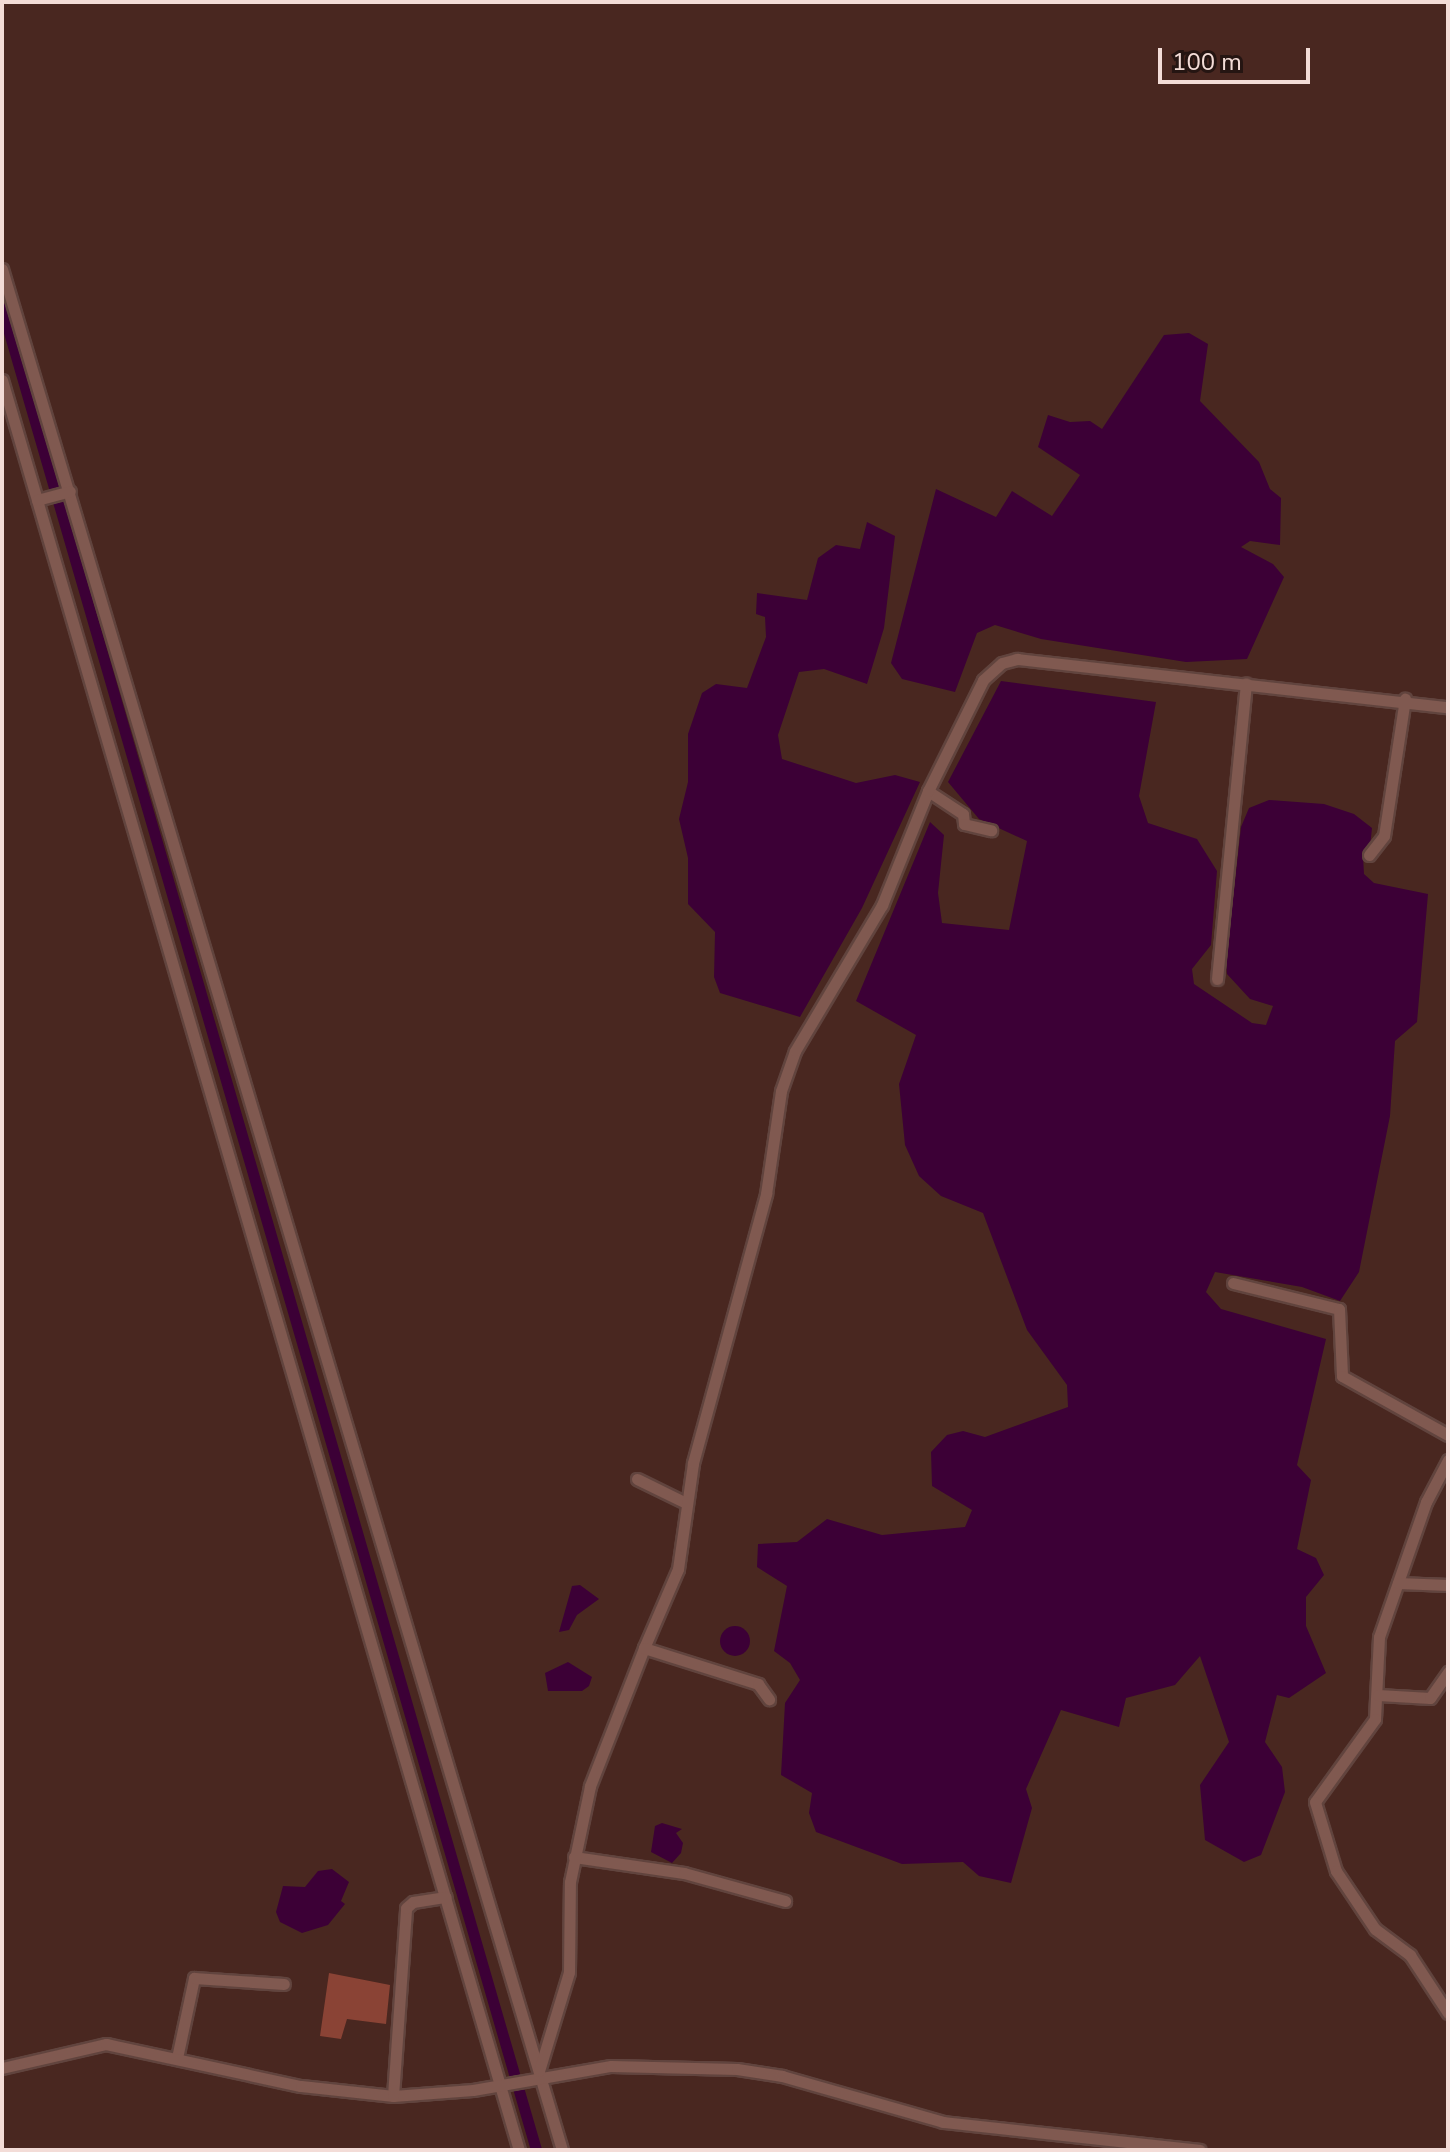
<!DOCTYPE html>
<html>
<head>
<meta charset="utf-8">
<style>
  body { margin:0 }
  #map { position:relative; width:1450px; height:2152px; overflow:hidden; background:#492720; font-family:"Nunito Sans",sans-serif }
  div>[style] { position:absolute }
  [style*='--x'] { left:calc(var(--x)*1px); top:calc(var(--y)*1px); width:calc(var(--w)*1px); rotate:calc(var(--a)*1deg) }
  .green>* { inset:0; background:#8a4335 }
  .water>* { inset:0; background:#3c0036 }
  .round { border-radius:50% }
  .canal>* { height:11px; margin:-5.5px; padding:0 5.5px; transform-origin:5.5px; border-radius:5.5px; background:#3c0036 }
  .roads { filter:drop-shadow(2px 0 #61443e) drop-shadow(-2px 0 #61443e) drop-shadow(0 2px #61443e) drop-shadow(0 -2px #61443e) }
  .street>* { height:11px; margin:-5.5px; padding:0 5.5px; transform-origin:5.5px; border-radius:5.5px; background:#805950 }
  span { translate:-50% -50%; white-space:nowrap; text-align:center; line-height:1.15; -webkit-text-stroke:7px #251512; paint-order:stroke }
  .frame { position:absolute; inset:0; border:4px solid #f3dcd7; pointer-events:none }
  .scale { position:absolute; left:1158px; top:48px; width:152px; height:36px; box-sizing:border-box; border:4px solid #f3dcd7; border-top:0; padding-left:10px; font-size:24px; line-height:28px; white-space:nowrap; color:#f3dcd7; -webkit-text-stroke:6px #251512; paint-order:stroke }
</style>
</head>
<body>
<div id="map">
  <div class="green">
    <div style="clip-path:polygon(329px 1973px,390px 1985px,386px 2024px,347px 2019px,341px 2039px,320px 2036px)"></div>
  </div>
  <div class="water">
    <div style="clip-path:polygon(1189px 333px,1208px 344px,1200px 401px,1259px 462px,1270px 489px,1281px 498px,1280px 545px,1250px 541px,1241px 547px,1273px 564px,1284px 577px,1247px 659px,1186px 662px,1041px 639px,995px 625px,977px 633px,955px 692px,902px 679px,891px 663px,936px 489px,996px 517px,1012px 491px,1052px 516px,1080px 475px,1038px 447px,1048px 415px,1070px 422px,1090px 421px,1102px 429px,1164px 335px)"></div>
    <div style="clip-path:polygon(867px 522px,895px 536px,884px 628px,867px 684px,824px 669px,799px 672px,778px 735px,782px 759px,856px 783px,895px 775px,920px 782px,862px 908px,800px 1017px,720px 993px,714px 977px,715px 932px,688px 904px,688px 858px,679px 819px,688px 782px,688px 734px,702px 693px,716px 684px,747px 688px,766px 637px,765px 617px,756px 614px,757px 593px,807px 600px,818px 558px,836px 545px,860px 549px)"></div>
    <div style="clip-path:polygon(1001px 681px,1156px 702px,1139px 796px,1148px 823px,1197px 839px,1217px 871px,1211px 945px,1192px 969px,1194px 984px,1252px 1023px,1266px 1025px,1273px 1006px,1250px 999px,1227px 974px,1226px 962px,1241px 827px,1249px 808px,1269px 800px,1324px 804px,1354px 814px,1372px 828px,1370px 847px,1363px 856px,1364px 874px,1374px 883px,1428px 894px,1417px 1022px,1395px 1041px,1390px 1116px,1359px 1272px,1340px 1301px,1302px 1287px,1215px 1272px,1206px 1292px,1221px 1309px,1326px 1339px,1297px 1465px,1311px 1480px,1297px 1549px,1316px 1558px,1324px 1575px,1306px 1597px,1306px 1626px,1326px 1673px,1289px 1698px,1277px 1695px,1265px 1742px,1282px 1767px,1285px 1792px,1261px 1855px,1244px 1862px,1205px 1840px,1200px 1785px,1229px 1742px,1200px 1656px,1175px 1685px,1126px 1698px,1119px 1727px,1061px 1710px,1026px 1789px,1032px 1808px,1011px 1883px,979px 1876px,963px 1862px,902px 1864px,816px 1832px,809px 1813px,812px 1793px,781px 1775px,785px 1703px,800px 1680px,790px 1663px,774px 1651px,787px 1586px,757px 1567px,758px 1544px,797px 1542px,827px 1519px,882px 1535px,965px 1527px,972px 1510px,932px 1486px,931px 1452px,947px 1435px,963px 1431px,985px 1437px,1068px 1407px,1067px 1385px,1027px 1330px,983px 1213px,941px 1196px,919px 1176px,905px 1145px,899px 1084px,916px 1035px,856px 1001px,930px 822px,944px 835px,938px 893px,942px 923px,1009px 930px,1027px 841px,979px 819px,948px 782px)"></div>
    <div style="clip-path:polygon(580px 1585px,599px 1599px,577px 1615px,569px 1630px,559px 1632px,572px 1586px)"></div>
    <div class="round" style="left:720px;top:1626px;width:30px;height:30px"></div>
    <div style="clip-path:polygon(568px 1662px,592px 1677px,589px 1686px,582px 1691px,548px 1691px,545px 1673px)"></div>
    <div style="clip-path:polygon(662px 1823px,682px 1829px,676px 1833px,683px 1843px,681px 1853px,672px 1863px,651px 1852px,655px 1826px)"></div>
    <div style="clip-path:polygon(332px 1869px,349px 1882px,341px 1901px,345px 1904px,328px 1925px,302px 1933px,280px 1922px,276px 1912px,283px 1886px,305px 1887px,318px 1871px)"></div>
  </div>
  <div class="canal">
    <div style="--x:2;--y:308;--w:1918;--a:73.83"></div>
  </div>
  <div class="roads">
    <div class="street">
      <div style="--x:2;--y:269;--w:1963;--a:73.42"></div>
      <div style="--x:2;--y:380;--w:1844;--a:73.72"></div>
      <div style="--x:37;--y:500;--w:34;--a:-15"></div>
      <div style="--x:928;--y:791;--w:42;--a:33.3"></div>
      <div style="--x:963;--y:814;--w:10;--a:84"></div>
      <div style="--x:964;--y:824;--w:28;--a:13"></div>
      <div style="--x:1369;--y:855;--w:24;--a:-52"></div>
      <div style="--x:1384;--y:836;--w:139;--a:-81.3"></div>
      <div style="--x:1217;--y:979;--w:297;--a:-84.4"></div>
      <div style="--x:1233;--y:1283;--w:109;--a:13.8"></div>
      <div style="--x:1339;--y:1309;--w:67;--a:87.4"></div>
      <div style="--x:1342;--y:1376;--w:121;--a:29.1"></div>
      <div style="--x:1448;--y:1460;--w:47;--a:117.6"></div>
      <div style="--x:1426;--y:1502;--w:143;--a:109.2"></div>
      <div style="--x:1379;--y:1637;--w:82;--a:92.8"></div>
      <div style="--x:1375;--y:1719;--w:102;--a:125.9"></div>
      <div style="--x:1315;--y:1802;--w:72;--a:73.1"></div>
      <div style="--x:1336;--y:1871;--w:70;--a:56.1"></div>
      <div style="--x:1375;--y:1929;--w:44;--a:36.6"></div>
      <div style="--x:1410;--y:1955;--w:69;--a:56.8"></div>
      <div style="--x:637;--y:1479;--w:52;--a:26.1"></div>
      <div style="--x:1398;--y:1583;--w:50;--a:2.3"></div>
      <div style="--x:644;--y:1648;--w:86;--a:-66.7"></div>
      <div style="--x:678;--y:1569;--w:107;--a:-81.9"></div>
      <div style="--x:693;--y:1463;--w:279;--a:-74.8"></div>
      <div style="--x:766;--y:1194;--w:104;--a:-81.7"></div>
      <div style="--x:781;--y:1091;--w:42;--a:-70.7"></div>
      <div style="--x:795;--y:1051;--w:170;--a:-59.2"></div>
      <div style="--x:882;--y:905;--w:123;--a:-68"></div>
      <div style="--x:928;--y:791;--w:124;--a:-63.6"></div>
      <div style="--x:983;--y:680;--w:25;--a:-42"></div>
      <div style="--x:1002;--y:663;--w:16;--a:-15"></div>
      <div style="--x:1017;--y:659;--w:434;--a:6.4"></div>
      <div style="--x:1378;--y:1695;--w:52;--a:3.3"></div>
      <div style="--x:1430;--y:1698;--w:32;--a:-55"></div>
      <div style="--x:574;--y:1857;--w:111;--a:8.3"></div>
      <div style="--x:684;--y:1873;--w:105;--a:15.5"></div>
      <div style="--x:177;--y:2058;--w:82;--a:-78"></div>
      <div style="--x:194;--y:1978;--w:90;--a:3.8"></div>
      <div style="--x:2;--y:2068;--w:107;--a:-13"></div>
      <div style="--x:106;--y:2044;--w:199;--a:12.2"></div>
      <div style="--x:301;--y:2086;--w:93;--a:6.2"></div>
      <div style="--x:393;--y:2096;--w:80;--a:-4.3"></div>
      <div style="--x:473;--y:2090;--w:140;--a:-9.9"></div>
      <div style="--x:611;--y:2066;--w:126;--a:1.4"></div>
      <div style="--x:737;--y:2069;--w:46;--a:8.8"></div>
      <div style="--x:782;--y:2076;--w:167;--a:15.9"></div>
      <div style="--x:943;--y:2122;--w:258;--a:6.2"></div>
      <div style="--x:539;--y:2071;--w:103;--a:-73.1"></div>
      <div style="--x:569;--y:1972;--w:90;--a:-89.4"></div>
      <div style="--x:570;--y:1882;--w:98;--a:-78.2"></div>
      <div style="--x:590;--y:1786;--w:148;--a:-68.6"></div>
      <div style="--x:644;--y:1648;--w:120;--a:17.5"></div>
      <div style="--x:758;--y:1684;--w:19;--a:54"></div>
      <div style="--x:393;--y:2096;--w:188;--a:-86"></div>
      <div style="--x:406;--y:1908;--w:9;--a:-41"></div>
      <div style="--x:413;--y:1902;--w:33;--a:-9"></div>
    </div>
  </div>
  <div class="frame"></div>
  <div class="scale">100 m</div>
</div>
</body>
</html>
